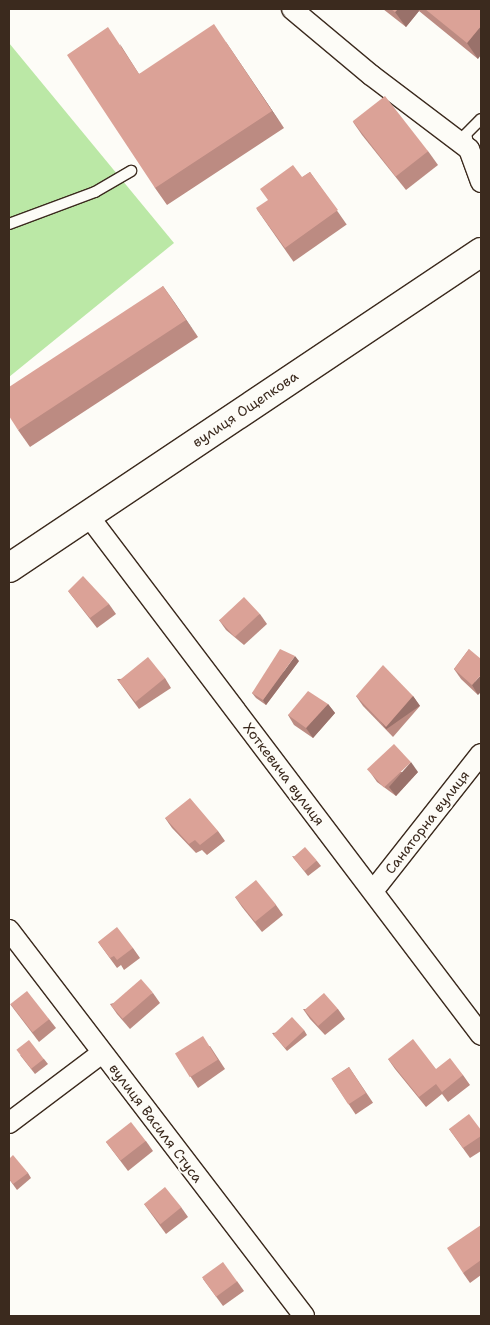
<!DOCTYPE html>
<html>
<head>
<meta charset="utf-8">
<style>
  body { margin:0 }
  #map { position:relative; width:490px; height:1325px; overflow:hidden; background:#fdfcf7; font-family:"Shantell Sans",sans-serif }
  div>[style] { position:absolute }
  [style*='--x'] { left:calc(var(--x)*1px); top:calc(var(--y)*1px); width:calc(var(--w)*1px); rotate:calc(var(--a)*1deg) }
  .green>* { inset:0; background:#bbe8a6 }
  .roads { filter:drop-shadow(1px 0 #3b2a1e) drop-shadow(-1px 0 #3b2a1e) drop-shadow(0 1px #3b2a1e) drop-shadow(0 -1px #3b2a1e) }
  .service>* { height:10px; margin:-5px; padding:0 5px; transform-origin:5px; border-radius:5px; background:#fdfcf7 }
  .minor>* { height:20px; margin:-10px; padding:0 10px; transform-origin:10px; border-radius:10px; background:#fdfcf7 }
  .trunk>* { height:28px; margin:-14px; padding:0 14px; transform-origin:14px; border-radius:14px; background:#fdfcf7 }
  .wall>* { inset:0; background:#bc8b82; transform-origin:0 0 }
  .shaded-wall>* { inset:0; background:#99716a; transform-origin:0 0 }
  .building>* { inset:0; background:#dba297; transform-origin:0 0 }
  span { translate:-50% -50%; white-space:nowrap; text-align:center; line-height:1.15; -webkit-text-stroke:4px #fdfcf7; paint-order:stroke }
  .street-label { font-size:14px; color:#3b2a1e }
  .frame { position:absolute; inset:0; border:10px solid #3b2a1e; pointer-events:none }
</style>
</head>
<body>
<div id="map">
  <div class="green">
    <div style="clip-path:polygon(9px 43px,174px 243px,9px 377px)"></div>
  </div>
  <div class="roads">
    <div class="service">
      <div style="--x:469;--y:147;--w:13;--a:-103"></div>
      <div style="--x:466;--y:134;--w:21;--a:-45"></div>
      <div style="--x:9;--y:224;--w:92;--a:-20.4"></div>
      <div style="--x:95;--y:192;--w:42;--a:-30.3"></div>
    </div>
    <div class="minor">
      <div style="--x:292;--y:9;--w:103;--a:39.9"></div>
      <div style="--x:371;--y:75;--w:123;--a:37.1"></div>
      <div style="--x:469;--y:149;--w:35;--a:70"></div>
      <div style="--x:87;--y:514;--w:653;--a:52.9"></div>
      <div style="--x:373;--y:891;--w:174;--a:-51.8"></div>
      <div style="--x:9;--y:930;--w:486;--a:52.6"></div>
      <div style="--x:9;--y:1123;--w:116;--a:-37"></div>
    </div>
    <div class="trunk">
      <div style="--x:9;--y:568;--w:568;--a:-33.8"></div>
    </div>
  </div>
  <div class="wall">
    <div style="clip-path:polygon(383px 9px,481px 9px,478px 59px,419px 11px,406px 27px)"></div>
    <div style="clip-path:polygon(226px 42px,284px 128px,167px 205px,155px 188px,120px 44px,139px 74px)"></div>
    <div style="clip-path:polygon(353px 122px,428px 151px,438px 165px,406px 190px,362px 135px)"></div>
    <div style="left:310px;top:172px;width:64px;height:65px;rotate:55deg"></div>
    <div style="clip-path:polygon(163px 286px,198px 337px,30px 447px,18px 430px)"></div>
    <div style="clip-path:polygon(68px 591px,109px 604px,116px 614px,97px 628px)"></div>
    <div style="clip-path:polygon(260px 614px,267px 624px,244px 645px,226px 630px,219px 620px)"></div>
    <div style="clip-path:polygon(469px 649px,478px 695px,461px 679px,454px 669px)"></div>
    <div style="clip-path:polygon(299px 661px,266px 705px,256px 698px,252px 693px)"></div>
    <div style="clip-path:polygon(165px 678px,171px 688px,139px 709px,117px 679px)"></div>
    <div style="clip-path:polygon(356px 696px,413px 696px,420px 706px,393px 737px,363px 706px)"></div>
    <div style="clip-path:polygon(328px 704px,335px 713px,313px 738px,294px 725px,288px 715px)"></div>
    <div style="clip-path:polygon(370px 772px,418px 772px,396px 796px,377px 782px)"></div>
    <div style="clip-path:polygon(165px 818px,218px 831px,225px 841px,207px 855px,202px 850px,196px 853px,172px 828px)"></div>
    <div style="clip-path:polygon(292px 856px,317px 861px,321px 866px,308px 876px)"></div>
    <div style="clip-path:polygon(235px 897px,276px 905px,283px 915px,262px 932px,242px 907px)"></div>
    <div style="clip-path:polygon(98px 942px,133px 948px,140px 958px,124px 970px,121px 965px,117px 968px)"></div>
    <div style="clip-path:polygon(153px 993px,160px 1003px,130px 1029px,117px 1014px,110px 1004px)"></div>
    <div style="clip-path:polygon(10px 1004px,49px 1019px,56px 1028px,39px 1042px)"></div>
    <div style="clip-path:polygon(303px 1009px,338px 1009px,345px 1019px,325px 1035px,310px 1019px)"></div>
    <div style="clip-path:polygon(304px 1030px,307px 1035px,287px 1051px,272px 1033px)"></div>
    <div style="clip-path:polygon(210px 1046px,225px 1069px,198px 1088px,177px 1056px)"></div>
    <div style="clip-path:polygon(20px 1055px,44px 1059px,48px 1064px,35px 1074px)"></div>
    <div style="clip-path:polygon(388px 1059px,436px 1069px,463px 1075px,470px 1085px,448px 1102px,442px 1094px,426px 1107px,395px 1069px)"></div>
    <div style="left:349px;top:1067px;width:43px;height:21px;rotate:56deg"></div>
    <div style="clip-path:polygon(449px 1129px,481px 1130px,481px 1151px,470px 1158px)"></div>
    <div style="clip-path:polygon(146px 1141px,153px 1151px,128px 1171px,106px 1142px)"></div>
    <div style="clip-path:polygon(9px 1159px,28px 1173px,31px 1178px,17px 1190px,9px 1179px)"></div>
    <div style="clip-path:polygon(144px 1204px,181px 1207px,188px 1217px,166px 1234px)"></div>
    <div style="clip-path:polygon(481px 1225px,481px 1275px,470px 1283px,463px 1273px)"></div>
    <div style="clip-path:polygon(203px 1279px,237px 1281px,244px 1291px,223px 1306px)"></div>
  </div>
  <div class="shaded-wall">
    <div style="clip-path:polygon(398px 9px,418px 9px,419px 11px,406px 27px,395px 12px)"></div>
    <div style="clip-path:polygon(214px 24px,226px 42px,284px 128px,272px 111px)"></div>
    <div style="clip-path:polygon(481px 26px,481px 55px,478px 59px,467px 43px)"></div>
    <div style="clip-path:polygon(163px 286px,175px 303px,198px 337px,186px 320px)"></div>
    <div style="clip-path:polygon(295px 656px,299px 661px,266px 705px,263px 700px)"></div>
    <div style="clip-path:polygon(481px 675px,481px 692px,478px 695px,472px 685px)"></div>
    <div style="left:413px;top:696px;width:12px;height:41px;rotate:55deg"></div>
    <div style="clip-path:polygon(328px 704px,335px 713px,313px 738px,306px 728px)"></div>
    <div style="clip-path:polygon(411px 762px,418px 772px,396px 796px,389px 787px)"></div>
  </div>
  <div class="building">
    <div style="clip-path:polygon(391px 9px,398px 9px,395px 12px)"></div>
    <div style="clip-path:polygon(425px 9px,481px 9px,481px 26px,467px 43px)"></div>
    <div style="clip-path:polygon(214px 24px,272px 111px,155px 188px,67px 55px,108px 27px,139px 74px)"></div>
    <div style="left:385px;top:96px;width:70px;height:41px;rotate:52deg"></div>
    <div style="clip-path:polygon(293px 165px,302px 177px,310px 172px,338px 210px,285px 248px,256px 208px,268px 200px,260px 189px)"></div>
    <div style="clip-path:polygon(163px 286px,186px 320px,18px 430px,9px 416px,9px 387px)"></div>
    <div style="clip-path:polygon(83px 576px,109px 604px,90px 618px,68px 591px)"></div>
    <div style="left:244px;top:597px;width:23px;height:34px;rotate:47deg"></div>
    <div style="clip-path:polygon(280px 649px,295px 656px,263px 700px,252px 693px)"></div>
    <div style="clip-path:polygon(469px 649px,481px 659px,481px 675px,472px 685px,454px 669px)"></div>
    <div style="left:148px;top:657px;width:27px;height:38px;rotate:51deg"></div>
    <div style="clip-path:polygon(383px 665px,413px 696px,386px 727px,356px 696px)"></div>
    <div style="clip-path:polygon(308px 691px,328px 704px,306px 728px,288px 715px)"></div>
    <div style="left:394px;top:744px;width:25px;height:37px;rotate:47deg"></div>
    <div style="clip-path:polygon(190px 798px,218px 831px,200px 845px,195px 840px,189px 844px,165px 818px)"></div>
    <div style="left:305px;top:847px;width:18px;height:16px;rotate:49deg"></div>
    <div style="left:256px;top:880px;width:32px;height:27px;rotate:51deg"></div>
    <div style="clip-path:polygon(117px 927px,133px 948px,117px 960px,114px 956px,110px 958px,98px 942px)"></div>
    <div style="left:141px;top:979px;width:18px;height:40px;rotate:49deg"></div>
    <div style="left:27px;top:991px;width:36px;height:21px;rotate:52deg"></div>
    <div style="left:324px;top:993px;width:21px;height:26px;rotate:49deg"></div>
    <div style="left:292px;top:1017px;width:18px;height:26px;rotate:47deg"></div>
    <div style="left:203px;top:1036px;width:28px;height:33px;rotate:58deg"></div>
    <div style="clip-path:polygon(413px 1039px,436px 1069px,450px 1058px,463px 1075px,442px 1092px,436px 1084px,419px 1097px,388px 1059px)"></div>
    <div style="left:29px;top:1040px;width:24px;height:16px;rotate:52deg"></div>
    <div style="left:349px;top:1067px;width:31px;height:21px;rotate:57deg"></div>
    <div style="clip-path:polygon(469px 1114px,481px 1130px,481px 1136px,463px 1148px,449px 1129px)"></div>
    <div style="left:131px;top:1122px;width:24px;height:32px;rotate:52deg"></div>
    <div style="clip-path:polygon(13px 1155px,28px 1173px,13px 1184px,9px 1179px,9px 1159px)"></div>
    <div style="left:165px;top:1187px;width:26px;height:27px;rotate:51deg"></div>
    <div style="clip-path:polygon(481px 1225px,481px 1260px,463px 1273px,447px 1248px)"></div>
    <div style="left:223px;top:1262px;width:24px;height:26px;rotate:54deg"></div>
  </div>
  <div class="street-label">
    <span style="left:245px;top:409px;rotate:-34deg">вулиця Ощепкова</span>
    <span style="left:284px;top:774px;rotate:53deg">Хоткевича вулиця</span>
    <span style="left:427px;top:822px;rotate:-52deg">Санаторна вулиця</span>
    <span style="left:156px;top:1123px;rotate:53deg">вулиця Василя Стуса</span>
  </div>
  <div class="frame"></div>
</div>
</body>
</html>
